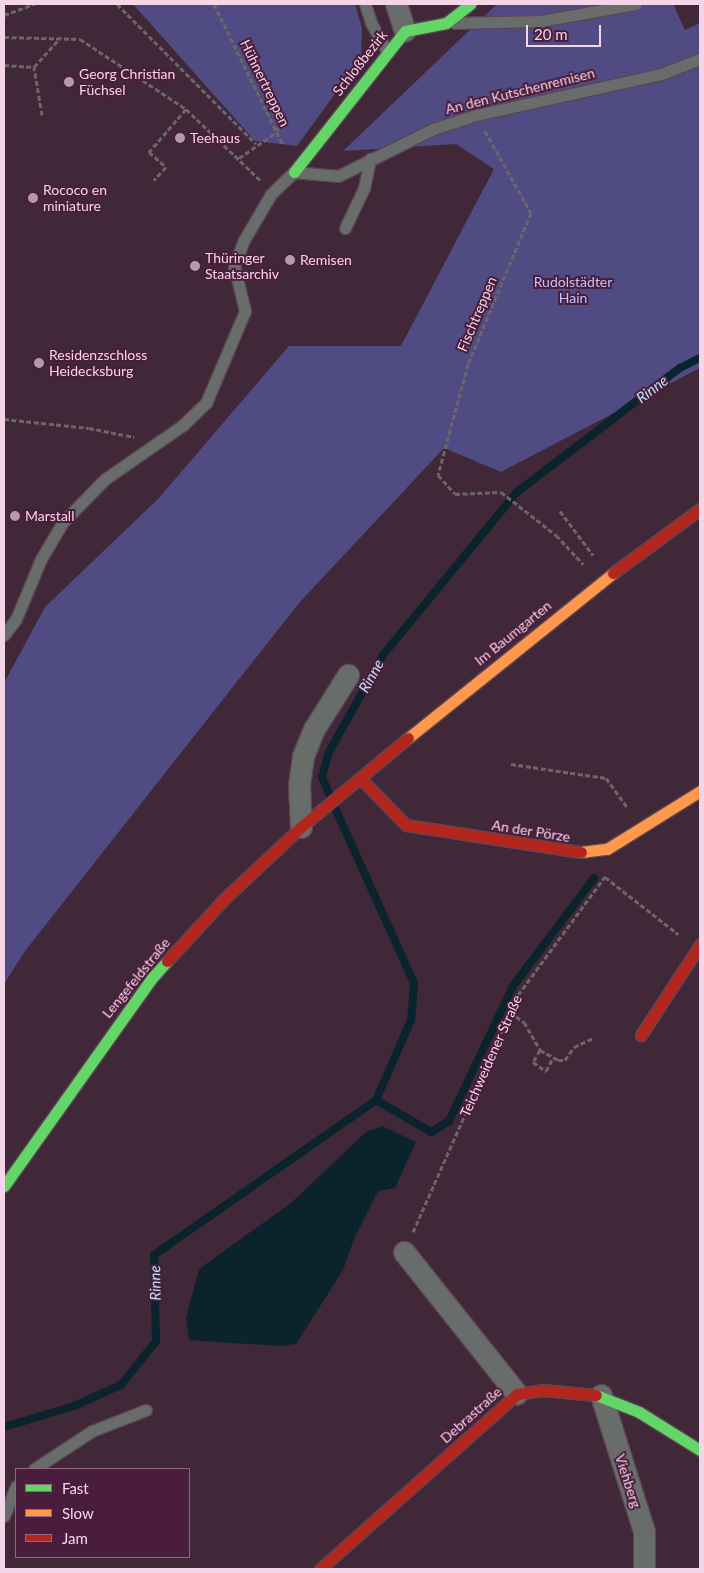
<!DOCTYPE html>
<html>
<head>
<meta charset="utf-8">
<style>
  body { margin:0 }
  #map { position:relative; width:704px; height:1573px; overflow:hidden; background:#402838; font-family:Lato,sans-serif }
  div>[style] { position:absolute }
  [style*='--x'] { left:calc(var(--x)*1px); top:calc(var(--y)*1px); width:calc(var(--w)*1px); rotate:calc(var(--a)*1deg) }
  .forest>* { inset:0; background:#504b82 }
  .water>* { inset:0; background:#0a232c }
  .stream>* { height:8px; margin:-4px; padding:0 4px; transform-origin:4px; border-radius:4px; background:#0a232c }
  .path>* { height:3px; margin-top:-1.5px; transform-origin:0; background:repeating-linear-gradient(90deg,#6c656b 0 5px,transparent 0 7.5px) }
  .roads { filter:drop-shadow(1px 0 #5b4653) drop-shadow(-1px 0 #5b4653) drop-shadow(0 1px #5b4653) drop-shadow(0 -1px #5b4653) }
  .lane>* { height:11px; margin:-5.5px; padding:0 5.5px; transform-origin:5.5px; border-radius:5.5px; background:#686c6a }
  .street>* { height:21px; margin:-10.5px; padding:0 10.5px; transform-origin:10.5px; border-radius:10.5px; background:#686c6a }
  .fast>* { height:11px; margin:-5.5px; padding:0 5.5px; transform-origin:5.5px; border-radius:5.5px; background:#63d668 }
  .slow>* { height:11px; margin:-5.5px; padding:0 5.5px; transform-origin:5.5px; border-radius:5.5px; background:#ff974d }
  .jam>* { height:11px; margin:-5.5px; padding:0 5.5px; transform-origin:5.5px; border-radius:5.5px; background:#b3261e }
  .dots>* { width:14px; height:14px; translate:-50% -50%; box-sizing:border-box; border:2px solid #4b1d3c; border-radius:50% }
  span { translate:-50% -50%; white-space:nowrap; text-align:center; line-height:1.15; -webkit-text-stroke:4px #4b1d3c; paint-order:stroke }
  .street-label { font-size:14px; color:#f5d6e8 }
  .poi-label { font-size:14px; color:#f5d6e8 }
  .left { translate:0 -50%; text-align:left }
  .park-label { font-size:14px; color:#c2c4fa }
  .water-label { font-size:15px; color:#b8e3f3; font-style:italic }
  .frame { position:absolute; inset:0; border:5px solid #f5d6e8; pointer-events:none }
  .legend { position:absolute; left:15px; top:1468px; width:175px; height:90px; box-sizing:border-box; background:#4b1d3c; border:1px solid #8f6781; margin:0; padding:6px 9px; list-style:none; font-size:15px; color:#f5d6e8 }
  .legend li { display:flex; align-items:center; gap:10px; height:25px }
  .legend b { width:25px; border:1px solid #8f6781 }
  .scale { position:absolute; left:526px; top:25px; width:75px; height:22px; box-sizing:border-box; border:2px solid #f5d6e8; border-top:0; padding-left:6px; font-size:15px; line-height:18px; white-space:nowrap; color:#f5d6e8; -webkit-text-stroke:4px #4b1d3c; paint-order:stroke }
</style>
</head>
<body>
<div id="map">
  <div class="forest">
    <div style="clip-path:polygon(133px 4px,355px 4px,362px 28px,361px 58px,297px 146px,255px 141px)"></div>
    <div style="clip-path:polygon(497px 4px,673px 4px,685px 30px,700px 23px,700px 368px,501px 472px,444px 448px,299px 603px,25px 951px,4px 984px,4px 683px,45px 607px,159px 498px,289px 346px,401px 346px,494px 169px,456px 144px,343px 151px)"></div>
  </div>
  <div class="water">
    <div style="clip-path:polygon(382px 1126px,416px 1142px,395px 1188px,378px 1191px,354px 1239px,343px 1270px,296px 1344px,279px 1346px,189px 1340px,186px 1318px,199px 1269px,291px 1203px,366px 1132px)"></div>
  </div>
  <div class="stream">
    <div style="--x:330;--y:796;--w:21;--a:-113"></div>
    <div style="--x:322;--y:777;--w:24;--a:-75"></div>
    <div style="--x:328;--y:754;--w:113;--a:-60.9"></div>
    <div style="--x:383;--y:655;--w:211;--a:-50.6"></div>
    <div style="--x:517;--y:492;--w:205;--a:-37.3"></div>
    <div style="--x:680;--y:368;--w:22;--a:-27"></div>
    <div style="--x:376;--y:1100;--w:64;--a:30.2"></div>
    <div style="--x:431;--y:1132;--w:21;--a:-31"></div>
    <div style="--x:449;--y:1121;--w:149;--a:-64.6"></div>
    <div style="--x:513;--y:986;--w:135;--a:-53.1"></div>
    <div style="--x:4;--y:1427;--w:73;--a:-16.7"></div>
    <div style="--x:74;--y:1406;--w:51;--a:-24.1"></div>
    <div style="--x:121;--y:1385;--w:56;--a:-51.5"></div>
    <div style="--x:156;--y:1341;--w:86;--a:-91.3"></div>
    <div style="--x:154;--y:1255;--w:271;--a:-34.9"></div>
    <div style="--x:376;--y:1100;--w:87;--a:-66.4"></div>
    <div style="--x:411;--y:1020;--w:37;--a:-85"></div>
    <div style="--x:414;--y:983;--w:194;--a:-114.3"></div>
  </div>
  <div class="path">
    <div style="--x:117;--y:4;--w:197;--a:45.2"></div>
    <div style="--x:214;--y:4;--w:157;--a:63.9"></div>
    <div style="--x:4;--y:15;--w:33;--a:-20"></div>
    <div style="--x:4;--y:37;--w:76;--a:1.5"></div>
    <div style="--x:80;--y:39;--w:127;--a:33.4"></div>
    <div style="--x:186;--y:109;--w:57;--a:130.7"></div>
    <div style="--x:149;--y:152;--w:23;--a:41"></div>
    <div style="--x:166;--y:167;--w:18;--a:133"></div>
    <div style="--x:4;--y:65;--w:30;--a:4"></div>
    <div style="--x:186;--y:109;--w:104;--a:43.8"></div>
    <div style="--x:42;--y:115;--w:49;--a:-99.5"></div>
    <div style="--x:34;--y:67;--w:40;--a:-48"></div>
    <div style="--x:276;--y:130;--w:8;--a:-30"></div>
    <div style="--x:485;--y:131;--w:94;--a:60.7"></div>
    <div style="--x:531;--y:213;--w:164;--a:112.6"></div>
    <div style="--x:468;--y:364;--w:115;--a:105.1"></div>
    <div style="--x:438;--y:475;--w:25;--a:48"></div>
    <div style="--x:455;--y:494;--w:46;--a:-2.5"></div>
    <div style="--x:501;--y:492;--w:70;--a:38"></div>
    <div style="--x:556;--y:535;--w:40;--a:47"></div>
    <div style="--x:239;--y:158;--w:46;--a:-34.4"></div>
    <div style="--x:4;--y:419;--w:85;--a:6"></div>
    <div style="--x:89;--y:428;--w:46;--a:11.3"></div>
    <div style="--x:560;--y:511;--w:55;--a:53.1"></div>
    <div style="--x:511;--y:764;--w:96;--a:8.4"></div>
    <div style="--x:606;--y:778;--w:36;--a:54"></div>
    <div style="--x:605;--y:877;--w:93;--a:38"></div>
    <div style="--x:510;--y:1012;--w:17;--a:36"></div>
    <div style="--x:524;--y:1022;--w:32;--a:60"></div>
    <div style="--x:540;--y:1050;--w:21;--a:29"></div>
    <div style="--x:558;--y:1060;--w:7;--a:0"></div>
    <div style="--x:565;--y:1060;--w:16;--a:-55"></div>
    <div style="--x:574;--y:1047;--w:21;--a:-25"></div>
    <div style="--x:540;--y:1050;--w:14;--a:120"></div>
    <div style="--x:533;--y:1062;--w:16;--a:35"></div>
    <div style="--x:546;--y:1071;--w:15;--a:-62"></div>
    <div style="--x:413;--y:1232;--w:259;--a:-66.1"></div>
    <div style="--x:518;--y:995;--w:149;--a:-53.7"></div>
  </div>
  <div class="roads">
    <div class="lane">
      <div style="--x:365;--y:4;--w:20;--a:72"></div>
      <div style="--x:371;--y:23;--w:34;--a:60"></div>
      <div style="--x:455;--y:23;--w:85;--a:-1.3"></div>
      <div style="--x:540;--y:21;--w:97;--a:-10"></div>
      <div style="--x:345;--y:228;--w:44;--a:-64.6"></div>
      <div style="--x:364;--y:188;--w:30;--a:-78"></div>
      <div style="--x:4;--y:635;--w:20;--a:-53"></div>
      <div style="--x:16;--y:619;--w:65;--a:-67.4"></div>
      <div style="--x:41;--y:559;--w:43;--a:-59.3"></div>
      <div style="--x:63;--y:522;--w:60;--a:-45.7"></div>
      <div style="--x:105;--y:479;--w:95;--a:-34.7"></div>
      <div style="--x:183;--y:425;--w:32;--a:-44"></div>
      <div style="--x:206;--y:403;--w:100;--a:-67"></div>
      <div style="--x:245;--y:311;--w:46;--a:-103.7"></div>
      <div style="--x:234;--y:266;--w:28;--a:-69"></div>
      <div style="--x:244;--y:240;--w:53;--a:-59.6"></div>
      <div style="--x:271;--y:194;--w:32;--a:-44"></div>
      <div style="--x:294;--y:172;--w:44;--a:5.2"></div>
      <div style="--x:338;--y:176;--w:106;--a:-26.3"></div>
      <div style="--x:433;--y:129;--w:45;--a:-18"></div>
      <div style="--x:476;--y:115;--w:189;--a:-12.5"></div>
      <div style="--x:661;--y:74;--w:42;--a:-21"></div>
      <div style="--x:34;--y:1469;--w:69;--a:-33.2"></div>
      <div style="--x:92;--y:1431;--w:58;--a:-21.3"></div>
      <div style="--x:4;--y:1516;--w:32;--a:-68"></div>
    </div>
    <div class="street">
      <div style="--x:396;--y:4;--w:28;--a:72"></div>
      <div style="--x:301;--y:827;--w:42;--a:-92.7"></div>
      <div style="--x:299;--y:785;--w:29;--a:-82"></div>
      <div style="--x:303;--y:756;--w:29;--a:-68"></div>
      <div style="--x:314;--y:729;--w:64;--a:-57.8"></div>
      <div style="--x:404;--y:1252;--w:181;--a:51.5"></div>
      <div style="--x:601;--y:1395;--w:143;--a:72.5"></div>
      <div style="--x:644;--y:1531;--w:38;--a:90"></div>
    </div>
    <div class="fast">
      <div style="--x:294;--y:172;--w:179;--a:-51.8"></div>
      <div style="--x:405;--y:31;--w:42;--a:-11"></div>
      <div style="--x:446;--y:23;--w:31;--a:-38"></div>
      <div style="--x:4;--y:1186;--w:254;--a:-54.6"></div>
      <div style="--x:151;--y:979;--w:24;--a:-48"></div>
      <div style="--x:596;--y:1395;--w:46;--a:21.6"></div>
      <div style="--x:639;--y:1412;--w:72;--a:31.9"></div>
    </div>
    <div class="slow">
      <div style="--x:408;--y:738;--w:263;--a:-38.8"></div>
      <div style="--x:581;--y:852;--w:26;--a:-7"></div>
      <div style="--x:607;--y:849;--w:110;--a:-31.9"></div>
    </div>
    <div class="jam">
      <div style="--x:613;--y:573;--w:108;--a:-36.3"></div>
      <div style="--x:361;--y:779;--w:64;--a:45.6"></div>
      <div style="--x:406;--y:825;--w:177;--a:8.8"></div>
      <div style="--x:167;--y:961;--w:84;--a:-47.4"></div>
      <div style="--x:224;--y:899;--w:105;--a:-43.1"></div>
      <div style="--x:301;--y:827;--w:139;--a:-39.8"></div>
      <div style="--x:641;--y:1035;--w:108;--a:-56.8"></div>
      <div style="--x:320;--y:1569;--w:264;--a:-41.6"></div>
      <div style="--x:517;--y:1394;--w:25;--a:-9"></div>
      <div style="--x:542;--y:1390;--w:54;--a:5.3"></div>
    </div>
  </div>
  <div class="dots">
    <div style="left:69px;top:82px;background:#b699aa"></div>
    <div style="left:180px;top:138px;background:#b699aa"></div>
    <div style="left:33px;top:198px;background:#b699aa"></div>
    <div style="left:290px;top:260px;background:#b699aa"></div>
    <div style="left:195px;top:266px;background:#b699aa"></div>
    <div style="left:39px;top:363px;background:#b699aa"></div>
    <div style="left:15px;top:516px;background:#b699aa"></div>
  </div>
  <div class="street-label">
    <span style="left:360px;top:63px;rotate:-52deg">Schloßbezirk</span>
    <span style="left:265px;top:83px;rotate:64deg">Hühnertreppen</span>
    <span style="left:520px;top:91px;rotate:-14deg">An den Kutschenremisen</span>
    <span style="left:477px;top:314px;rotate:-67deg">Fischtreppen</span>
    <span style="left:513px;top:633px;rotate:-39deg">Im Baumgarten</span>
    <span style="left:531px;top:831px;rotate:9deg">An der Pörze</span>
    <span style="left:136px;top:978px;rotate:-51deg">Lengefeldstraße</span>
    <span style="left:491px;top:1056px;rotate:-66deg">Teichweidener Straße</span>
    <span style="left:471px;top:1415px;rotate:-42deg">Debrastraße</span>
    <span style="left:628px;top:1481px;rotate:72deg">Viehberg</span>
  </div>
  <div class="poi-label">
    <span class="left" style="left:79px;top:82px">Georg Christian<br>Füchsel</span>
    <span class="left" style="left:190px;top:138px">Teehaus</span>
    <span class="left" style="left:43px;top:198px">Rococo en<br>miniature</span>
    <span class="left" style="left:205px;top:266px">Thüringer<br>Staatsarchiv</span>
    <span class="left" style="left:300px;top:260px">Remisen</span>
    <span class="left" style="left:49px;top:363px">Residenzschloss<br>Heidecksburg</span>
    <span class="left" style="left:25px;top:516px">Marstall</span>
  </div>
  <div class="park-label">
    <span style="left:573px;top:290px">Rudolstädter<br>Hain</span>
  </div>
  <div class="water-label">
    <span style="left:652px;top:389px;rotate:-37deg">Rinne</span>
    <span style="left:371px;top:676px;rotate:-61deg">Rinne</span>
    <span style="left:155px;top:1283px;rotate:-91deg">Rinne</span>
  </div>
  <div class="frame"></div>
  <ul class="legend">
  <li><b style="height:6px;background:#63d668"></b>Fast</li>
  <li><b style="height:6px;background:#ff974d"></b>Slow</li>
  <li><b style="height:6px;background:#b3261e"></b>Jam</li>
  </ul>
  <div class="scale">20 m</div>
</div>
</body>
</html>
